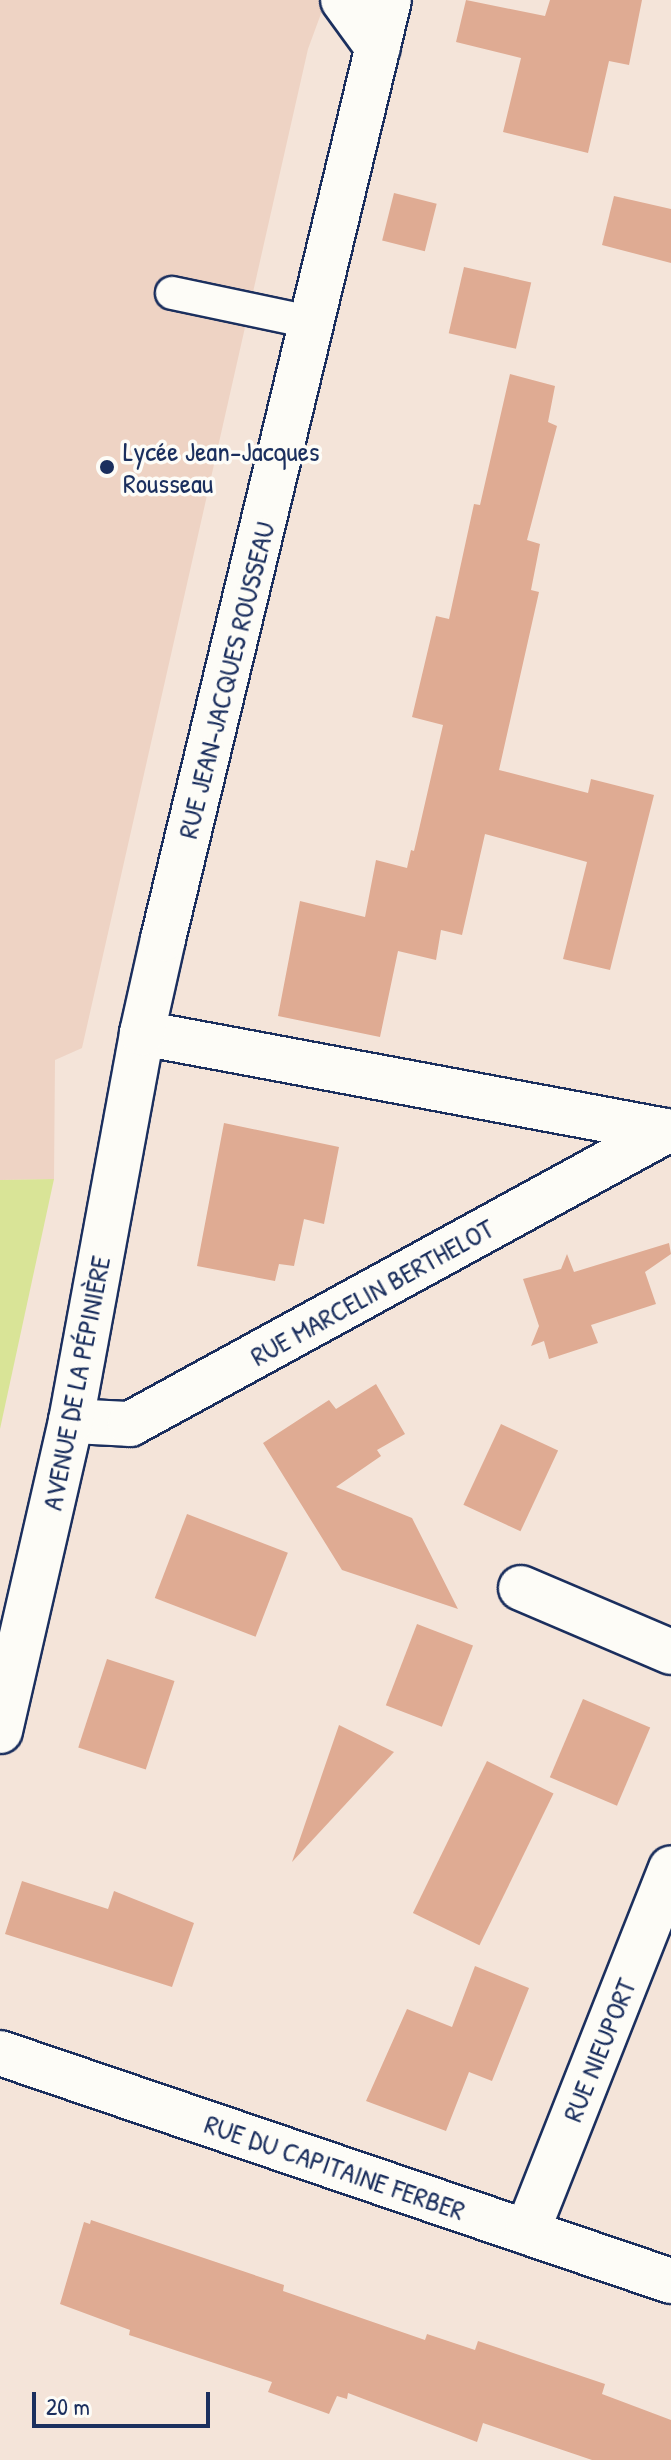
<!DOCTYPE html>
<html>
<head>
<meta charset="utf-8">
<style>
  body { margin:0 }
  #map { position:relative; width:671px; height:2460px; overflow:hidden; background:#f4e4d9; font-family:"Patrick Hand",sans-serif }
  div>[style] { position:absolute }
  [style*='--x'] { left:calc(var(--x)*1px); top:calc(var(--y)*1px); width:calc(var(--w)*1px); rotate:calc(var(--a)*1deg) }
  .built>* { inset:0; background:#eed3c4 }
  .green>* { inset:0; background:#d9e497 }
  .building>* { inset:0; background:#dfab93; transform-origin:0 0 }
  .roads { filter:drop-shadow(2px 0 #1b2f5e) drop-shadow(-2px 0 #1b2f5e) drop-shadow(0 2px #1b2f5e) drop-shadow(0 -2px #1b2f5e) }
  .lane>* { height:32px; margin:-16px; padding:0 16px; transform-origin:16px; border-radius:16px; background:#fdfcf7 }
  .street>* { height:44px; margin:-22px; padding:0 22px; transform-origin:22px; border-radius:22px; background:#fdfcf7 }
  .dots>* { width:22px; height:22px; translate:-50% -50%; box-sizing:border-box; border:4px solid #fdfcf7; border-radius:50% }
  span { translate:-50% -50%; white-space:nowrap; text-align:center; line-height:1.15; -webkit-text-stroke:7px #fdfcf7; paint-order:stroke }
  .poi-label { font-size:28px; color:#1b2f5e }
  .left { translate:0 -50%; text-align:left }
  .street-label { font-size:28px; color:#1b2f5e }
  .scale { position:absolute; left:32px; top:2392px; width:178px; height:36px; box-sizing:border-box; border:4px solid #1b2f5e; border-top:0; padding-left:10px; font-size:24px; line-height:28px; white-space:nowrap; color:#1b2f5e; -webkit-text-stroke:6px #fdfcf7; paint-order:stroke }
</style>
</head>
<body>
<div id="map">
  <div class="built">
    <div style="clip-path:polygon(0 0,326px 0,308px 49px,82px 1048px,55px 1060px,54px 1179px,0 1180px)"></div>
  </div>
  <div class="green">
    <div style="clip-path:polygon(54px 1179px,0 1429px,0 1180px)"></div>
  </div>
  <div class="building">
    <div style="clip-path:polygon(466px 0,545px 16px,550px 0,642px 0,629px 65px,609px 61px,588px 153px,503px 132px,521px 58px,456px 42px)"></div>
    <div style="left:394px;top:193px;width:44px;height:49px;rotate:14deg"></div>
    <div style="clip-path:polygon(614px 196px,671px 209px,671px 263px,602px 245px)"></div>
    <div style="left:464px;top:267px;width:69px;height:68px;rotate:13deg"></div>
    <div style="clip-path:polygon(510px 374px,555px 386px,548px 422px,557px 426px,527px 540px,540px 544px,531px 590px,539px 592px,499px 770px,588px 793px,591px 779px,654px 795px,610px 970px,563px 959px,587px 862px,485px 834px,462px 935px,441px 930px,436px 960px,398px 951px,380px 1037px,278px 1016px,300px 901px,365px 917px,376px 860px,407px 868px,411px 850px,414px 851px,443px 725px,412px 717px,436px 616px,449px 619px,474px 504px,480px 505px)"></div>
    <div style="clip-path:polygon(224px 1123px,339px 1147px,324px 1224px,304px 1219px,294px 1266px,279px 1264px,275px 1281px,197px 1266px)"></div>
    <div style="clip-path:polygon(669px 1243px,671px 1254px,645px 1272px,656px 1304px,591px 1325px,598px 1343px,549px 1359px,544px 1341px,531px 1346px,539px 1326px,523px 1279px,561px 1269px,567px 1254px,574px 1272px)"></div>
    <div style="clip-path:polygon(376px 1384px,405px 1434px,377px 1450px,381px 1456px,336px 1487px,412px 1518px,458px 1609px,342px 1570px,263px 1443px,329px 1400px,336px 1409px)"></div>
    <div style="left:501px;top:1424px;width:63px;height:89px;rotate:25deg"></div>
    <div style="left:187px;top:1514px;width:108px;height:90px;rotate:21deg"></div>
    <div style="left:417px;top:1624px;width:60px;height:87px;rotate:21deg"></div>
    <div style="left:107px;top:1659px;width:71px;height:93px;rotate:18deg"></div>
    <div style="left:583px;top:1699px;width:73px;height:85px;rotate:23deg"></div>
    <div style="clip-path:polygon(339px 1725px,394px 1752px,292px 1862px)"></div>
    <div style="left:487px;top:1761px;width:74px;height:169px;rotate:26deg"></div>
    <div style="clip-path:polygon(22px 1881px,108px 1909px,114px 1891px,194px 1923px,172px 1987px,5px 1934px)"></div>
    <div style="clip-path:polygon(475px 1966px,529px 1988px,492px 2081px,469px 2072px,446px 2131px,366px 2101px,407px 2009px,452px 2027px)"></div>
    <div style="clip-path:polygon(91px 2220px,284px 2285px,283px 2291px,425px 2340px,427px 2334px,475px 2350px,478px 2341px,605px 2384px,602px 2394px,671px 2420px,671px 2460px,592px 2460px,483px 2423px,477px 2442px,348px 2393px,347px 2399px,337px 2396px,329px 2414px,268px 2392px,272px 2382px,129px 2335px,130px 2330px,60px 2304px,84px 2222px,90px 2224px)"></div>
  </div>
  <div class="roads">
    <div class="lane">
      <div style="--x:172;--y:293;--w:145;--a:11.9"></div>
    </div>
    <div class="street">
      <div style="--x:343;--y:0;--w:59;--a:53.9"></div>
      <div style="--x:142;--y:1033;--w:538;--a:10.6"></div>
      <div style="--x:71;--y:1421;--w:59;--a:2.9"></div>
      <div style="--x:130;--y:1424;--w:611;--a:-28.66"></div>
      <div style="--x:521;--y:1588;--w:163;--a:23.1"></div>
      <div style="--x:0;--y:1731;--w:318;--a:-77.1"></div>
      <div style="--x:71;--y:1421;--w:394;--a:-79.6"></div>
      <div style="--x:142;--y:1033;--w:96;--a:-77.4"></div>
      <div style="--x:163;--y:939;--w:966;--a:-76.47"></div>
      <div style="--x:0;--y:2053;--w:709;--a:18.77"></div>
      <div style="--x:527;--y:2232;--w:391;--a:-68.4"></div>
    </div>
  </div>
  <div class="dots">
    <div style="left:107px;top:467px;background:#1b2f5e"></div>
  </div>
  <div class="poi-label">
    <span class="left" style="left:123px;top:467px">Lycée Jean-Jacques<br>Rousseau</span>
  </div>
  <div class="street-label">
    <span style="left:226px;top:680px;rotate:-76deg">RUE JEAN-JACQUES ROUSSEAU</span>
    <span style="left:372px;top:1292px;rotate:-29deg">RUE MARCELIN BERTHELOT</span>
    <span style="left:76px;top:1383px;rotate:-79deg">AVENUE DE LA PÉPINIÈRE</span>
    <span style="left:599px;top:2050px;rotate:-68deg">RUE NIEUPORT</span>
    <span style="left:335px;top:2167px;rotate:19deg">RUE DU CAPITAINE FERBER</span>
  </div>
  <div class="scale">20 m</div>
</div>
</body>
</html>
